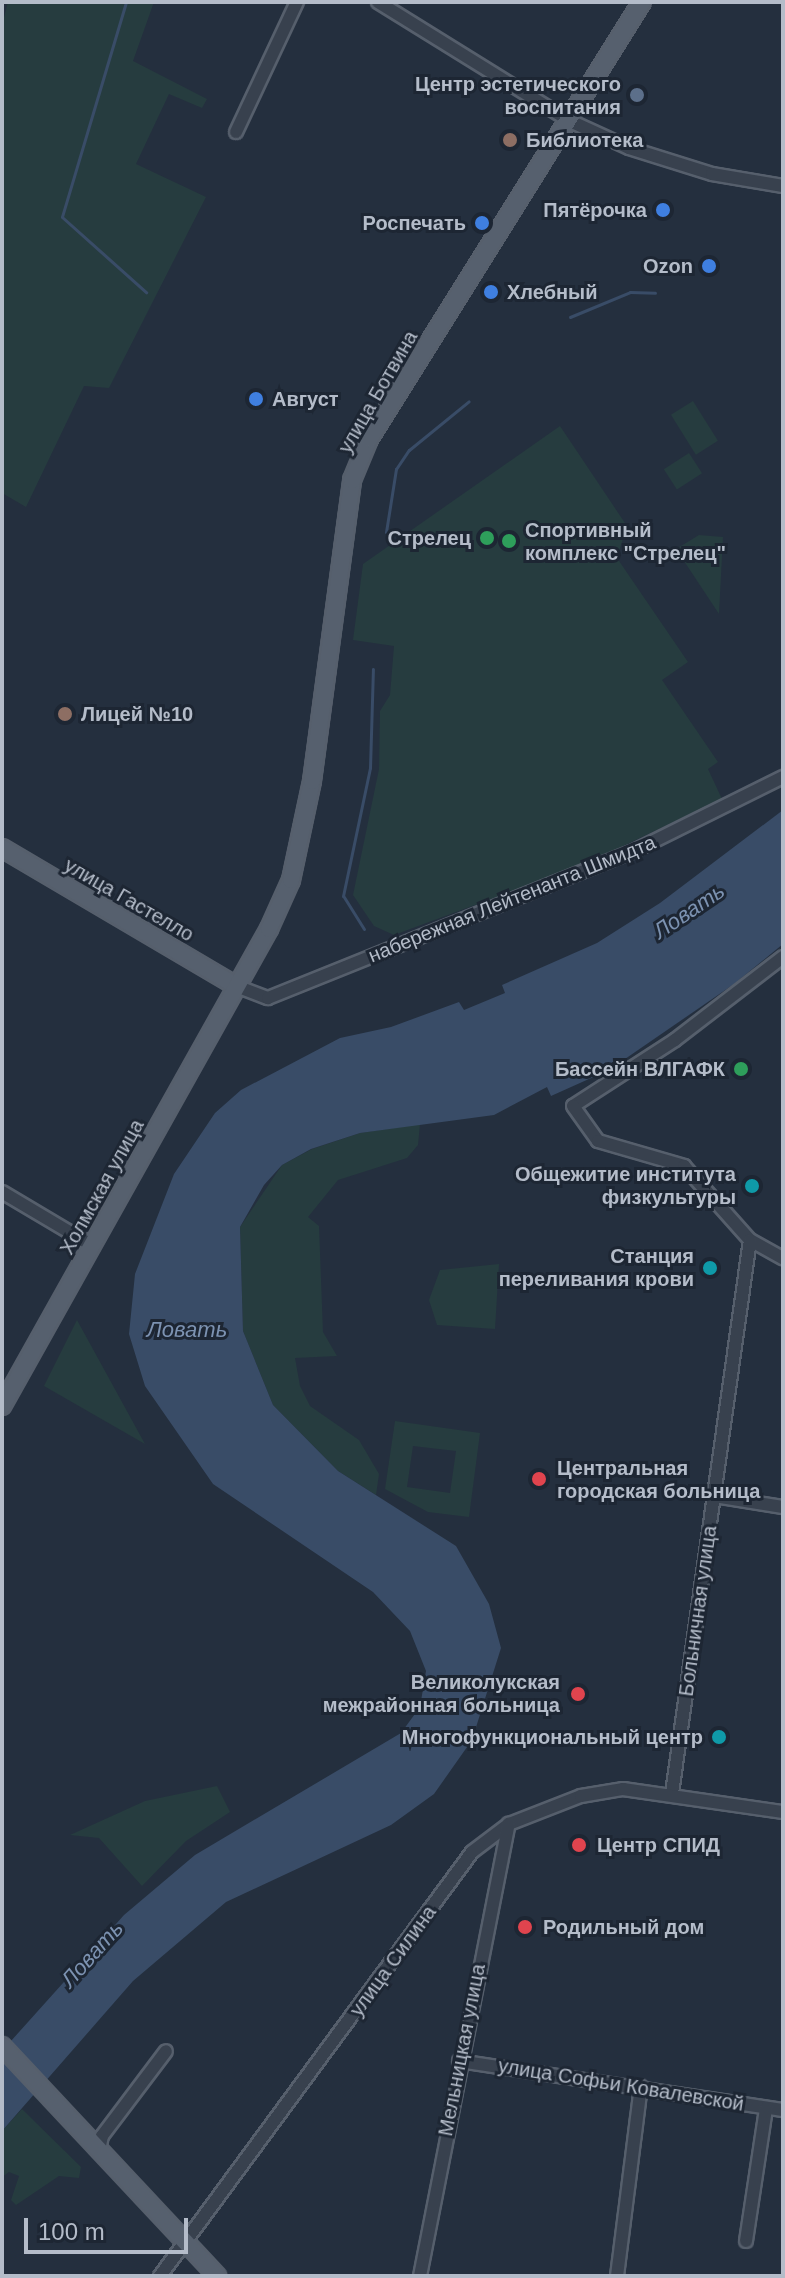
<!DOCTYPE html>
<html>
<head>
<meta charset="utf-8">
<style>
  body { margin:0 }
  #map { position:relative; width:785px; height:2278px; overflow:hidden; background:#242f3e; font-family:Helvetica,sans-serif }
  div>[style] { position:absolute }
  [style*='--x'] { left:calc(var(--x)*1px); top:calc(var(--y)*1px); width:calc(var(--w)*1px); rotate:calc(var(--a)*1deg) }
  .green>* { inset:0; background:#263c3f; transform-origin:0 0 }
  .water>* { inset:0; background:#394c67 }
  .stream>* { height:3px; margin:-1.5px; padding:0 1.5px; transform-origin:1.5px; border-radius:1.5px; background:#394c67 }
  .roads { filter:drop-shadow(2px 0 #565f6c) drop-shadow(-2px 0 #565f6c) drop-shadow(0 2px #565f6c) drop-shadow(0 -2px #565f6c) }
  .minor>* { height:12px; margin:-6px; padding:0 6px; transform-origin:6px; border-radius:6px; background:#38414e }
  .major>* { height:16px; margin:-8px; padding:0 8px; transform-origin:8px; border-radius:8px; background:#56606e }
  .dots>* { width:22px; height:22px; translate:-50% -50%; box-sizing:border-box; border:4px solid #1d2633; border-radius:50% }
  span { translate:-50% -50%; white-space:nowrap; text-align:center; line-height:1.15; -webkit-text-stroke:6px #1d2633; paint-order:stroke }
  .poi-label { font-size:20px; color:#b4bcc9; font-weight:700 }
  .right { translate:-100% -50%; text-align:right }
  .left { translate:0 -50%; text-align:left }
  .street-label { font-size:20px; color:#b4bcc9 }
  .water-label { font-size:22px; color:#7c92b1; font-style:italic }
  .frame { position:absolute; inset:0; border:4px solid #b4bcc9; pointer-events:none }
  .scale { position:absolute; left:24px; top:2218px; width:164px; height:36px; box-sizing:border-box; border:4px solid #b4bcc9; border-top:0; padding-left:10px; font-size:24px; line-height:28px; white-space:nowrap; color:#b4bcc9; -webkit-text-stroke:6px #1d2633; paint-order:stroke }
</style>
</head>
<body>
<div id="map">
  <div class="green">
    <div style="clip-path:polygon(8px 2px,154px 2px,133px 61px,207px 99px,202px 108px,169px 94px,136px 164px,206px 197px,109px 388px,84px 386px,26px 507px,2px 493px,2px 25px)"></div>
    <div style="left:693px;top:401px;width:47px;height:26px;rotate:58deg"></div>
    <div style="clip-path:polygon(560px 426px,627px 526px,617px 558px,688px 662px,662px 680px,718px 762px,708px 769px,722px 799px,585px 864px,394px 935px,374px 926px,353px 895px,379px 769px,380px 711px,390px 695px,394px 646px,353px 640px,363px 564px)"></div>
    <div style="left:689px;top:453px;width:24px;height:30px;rotate:57deg"></div>
    <div style="clip-path:polygon(699px 535px,723px 537px,719px 614px,676px 549px)"></div>
    <div style="clip-path:polygon(420px 1124px,418px 1145px,407px 1158px,338px 1180px,308px 1217px,319px 1226px,323px 1332px,337px 1356px,295px 1358px,300px 1386px,310px 1406px,359px 1440px,379px 1474px,376px 1495px,338px 1471px,273px 1405px,243px 1331px,240px 1227px,282px 1165px,312px 1149px,360px 1133px)"></div>
    <div style="clip-path:polygon(499px 1264px,495px 1329px,437px 1325px,429px 1300px,440px 1270px)"></div>
    <div style="clip-path:polygon(77px 1320px,145px 1444px,44px 1386px)"></div>
    <div style="clip-path:polygon(evenodd,395px 1421px,480px 1433px,469px 1517px,428px 1512px,385px 1489px,395px 1421px,413px 1446px,456px 1451px,450px 1493px,407px 1487px,413px 1446px)"></div>
    <div style="clip-path:polygon(217px 1786px,230px 1812px,186px 1841px,142px 1886px,99px 1838px,70px 1835px,145px 1801px)"></div>
    <div style="clip-path:polygon(22px 2109px,81px 2167px,79px 2178px,59px 2176px,16px 2205px,11px 2200px,19px 2176px,9px 2172px,2px 2177px,2px 2131px)"></div>
  </div>
  <div class="water">
    <div style="clip-path:polygon(783px 810px,783px 944px,734px 984px,609px 1070px,551px 1096px,547px 1087px,494px 1115px,360px 1133px,311px 1149px,282px 1165px,264px 1185px,240px 1227px,243px 1331px,273px 1405px,338px 1471px,456px 1546px,489px 1604px,501px 1648px,472px 1740px,434px 1794px,391px 1825px,226px 1902px,133px 1981px,2px 2131px,2px 2051px,124px 1915px,195px 1855px,401px 1733px,420px 1707px,426px 1671px,410px 1631px,373px 1592px,213px 1484px,145px 1386px,129px 1334px,135px 1274px,174px 1174px,215px 1113px,241px 1090px,340px 1038px,391px 1027px,459px 1002px,464px 1010px,505px 993px,502px 985px,597px 943px,660px 903px)"></div>
  </div>
  <div class="stream">
    <div style="--x:126;--y:2;--w:224;--a:106.6"></div>
    <div style="--x:62;--y:217;--w:113;--a:41.8"></div>
    <div style="--x:570;--y:317;--w:65;--a:-22.6"></div>
    <div style="--x:630;--y:292;--w:25;--a:2"></div>
    <div style="--x:386;--y:532;--w:64;--a:-81"></div>
    <div style="--x:396;--y:469;--w:23;--a:-56"></div>
    <div style="--x:409;--y:450;--w:77;--a:-39.2"></div>
    <div style="--x:364;--y:929;--w:39;--a:-122"></div>
    <div style="--x:343;--y:896;--w:131;--a:-78.1"></div>
    <div style="--x:370;--y:768;--w:99;--a:-88.3"></div>
  </div>
  <div class="roads">
    <div class="minor">
      <div style="--x:378;--y:2;--w:226;--a:31.8"></div>
      <div style="--x:570;--y:121;--w:65;--a:24.6"></div>
      <div style="--x:629;--y:148;--w:87;--a:17.4"></div>
      <div style="--x:712;--y:174;--w:72;--a:9.6"></div>
      <div style="--x:236;--y:132;--w:144;--a:-64.9"></div>
      <div style="--x:783;--y:957;--w:136;--a:142.5"></div>
      <div style="--x:675;--y:1040;--w:121;--a:147.1"></div>
      <div style="--x:573;--y:1106;--w:43;--a:54.5"></div>
      <div style="--x:598;--y:1141;--w:90;--a:16.2"></div>
      <div style="--x:684;--y:1166;--w:99;--a:48.3"></div>
      <div style="--x:750;--y:1240;--w:38;--a:29"></div>
      <div style="--x:236;--y:986;--w:34;--a:21"></div>
      <div style="--x:268;--y:998;--w:392;--a:-21.9"></div>
      <div style="--x:632;--y:852;--w:169;--a:-26.4"></div>
      <div style="--x:2;--y:1192;--w:106;--a:30.7"></div>
      <div style="--x:714;--y:1496;--w:70;--a:9.1"></div>
      <div style="--x:672;--y:1793;--w:558;--a:-81.97"></div>
      <div style="--x:459;--y:2061;--w:328;--a:8.6"></div>
      <div style="--x:99;--y:2150;--w:14;--a:-78"></div>
      <div style="--x:102;--y:2136;--w:106;--a:-53"></div>
      <div style="--x:746;--y:2241;--w:134;--a:-81.4"></div>
      <div style="--x:160;--y:2276;--w:526;--a:-53.65"></div>
      <div style="--x:472;--y:1852;--w:46;--a:-37.1"></div>
      <div style="--x:509;--y:1824;--w:77;--a:-21.3"></div>
      <div style="--x:581;--y:1796;--w:43;--a:-9.5"></div>
      <div style="--x:623;--y:1789;--w:162;--a:8.2"></div>
      <div style="--x:420;--y:2276;--w:461;--a:-78.9"></div>
      <div style="--x:617;--y:2276;--w:191;--a:-82.8"></div>
    </div>
    <div class="major">
      <div style="--x:2;--y:848;--w:272;--a:30.5"></div>
      <div style="--x:2;--y:1406;--w:547;--a:-60.76"></div>
      <div style="--x:269;--y:929;--w:54;--a:-65.8"></div>
      <div style="--x:291;--y:880;--w:101;--a:-78"></div>
      <div style="--x:312;--y:781;--w:304;--a:-82.4"></div>
      <div style="--x:352;--y:480;--w:44;--a:-67.5"></div>
      <div style="--x:369;--y:439;--w:515;--a:-58.01"></div>
      <div style="--x:2;--y:2046;--w:315;--a:46.9"></div>
    </div>
  </div>
  <div class="dots">
    <div style="left:637px;top:95px;background:#5c6f8a"></div>
    <div style="left:510px;top:140px;background:#8d6e63"></div>
    <div style="left:663px;top:210px;background:#3f7fe0"></div>
    <div style="left:482px;top:223px;background:#3f7fe0"></div>
    <div style="left:709px;top:266px;background:#3f7fe0"></div>
    <div style="left:491px;top:292px;background:#3f7fe0"></div>
    <div style="left:256px;top:399px;background:#3f7fe0"></div>
    <div style="left:487px;top:538px;background:#2e9e5b"></div>
    <div style="left:509px;top:541px;background:#2e9e5b"></div>
    <div style="left:65px;top:714px;background:#8d6e63"></div>
    <div style="left:741px;top:1069px;background:#2e9e5b"></div>
    <div style="left:752px;top:1186px;background:#0f9aa8"></div>
    <div style="left:710px;top:1268px;background:#0f9aa8"></div>
    <div style="left:539px;top:1479px;background:#e0444e"></div>
    <div style="left:578px;top:1694px;background:#e0444e"></div>
    <div style="left:719px;top:1737px;background:#0f9aa8"></div>
    <div style="left:579px;top:1845px;background:#e0444e"></div>
    <div style="left:525px;top:1927px;background:#e0444e"></div>
  </div>
  <div class="poi-label">
    <span class="right" style="left:621px;top:96px">Центр эстетического<br>воспитания</span>
    <span class="left" style="left:526px;top:140px">Библиотека</span>
    <span class="right" style="left:647px;top:210px">Пятёрочка</span>
    <span class="right" style="left:466px;top:223px">Роспечать</span>
    <span class="right" style="left:693px;top:266px">Ozon</span>
    <span class="left" style="left:507px;top:292px">Хлебный</span>
    <span class="left" style="left:272px;top:399px">Август</span>
    <span class="left" style="left:525px;top:542px">Спортивный<br>комплекс "Стрелец"</span>
    <span class="right" style="left:471px;top:538px">Стрелец</span>
    <span class="left" style="left:81px;top:714px">Лицей №10</span>
    <span class="right" style="left:725px;top:1069px">Бассейн ВЛГАФК</span>
    <span class="right" style="left:736px;top:1186px">Общежитие института<br>физкультуры</span>
    <span class="right" style="left:694px;top:1268px">Станция<br>переливания крови</span>
    <span class="left" style="left:557px;top:1480px">Центральная<br>городская больница</span>
    <span class="right" style="left:560px;top:1694px">Великолукская<br>межрайонная больница</span>
    <span class="right" style="left:703px;top:1737px">Многофункциональный центр</span>
    <span class="left" style="left:597px;top:1845px">Центр СПИД</span>
    <span class="left" style="left:543px;top:1927px">Родильный дом</span>
  </div>
  <div class="street-label">
    <span style="left:378px;top:392px;rotate:-60deg">улица Ботвина</span>
    <span style="left:512px;top:899px;rotate:-22deg">набережная Лейтенанта Шмидта</span>
    <span style="left:129px;top:900px;rotate:30deg">улица Гастелло</span>
    <span style="left:102px;top:1187px;rotate:-61deg">Холмская улица</span>
    <span style="left:698px;top:1611px;rotate:-82deg">Больничная улица</span>
    <span style="left:393px;top:1961px;rotate:-54deg">улица Силина</span>
    <span style="left:462px;top:2050px;rotate:-79deg">Мельницкая улица</span>
    <span style="left:621px;top:2085px;rotate:9deg">улица Софьи Ковалевской</span>
  </div>
  <div class="water-label">
    <span style="left:689px;top:911px;rotate:-34deg">Ловать</span>
    <span style="left:187px;top:1330px">Ловать</span>
    <span style="left:92px;top:1954px;rotate:-48deg">Ловать</span>
  </div>
  <div class="frame"></div>
  <div class="scale">100 m</div>
</div>
</body>
</html>
